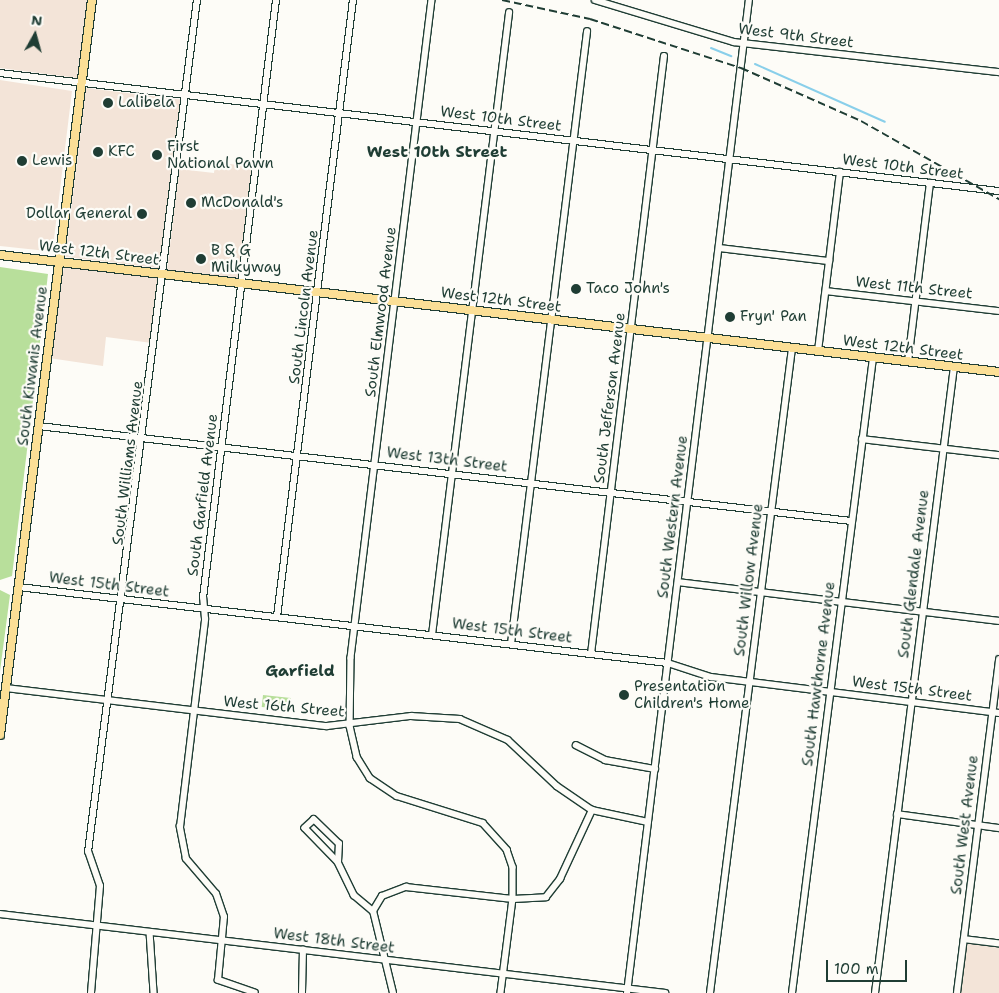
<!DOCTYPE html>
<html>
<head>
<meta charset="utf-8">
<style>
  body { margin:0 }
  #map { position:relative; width:999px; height:993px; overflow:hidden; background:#fdfcf7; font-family:"Shantell Sans",sans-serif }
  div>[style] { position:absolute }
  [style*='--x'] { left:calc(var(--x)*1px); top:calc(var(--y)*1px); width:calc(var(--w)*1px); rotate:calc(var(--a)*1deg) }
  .built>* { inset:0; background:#f3e4d8; transform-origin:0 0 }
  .green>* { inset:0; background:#b8df9b; transform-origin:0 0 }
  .stream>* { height:2px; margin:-1px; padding:0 1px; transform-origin:1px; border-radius:1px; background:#89cfea }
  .roads { filter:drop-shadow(1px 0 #1f3d34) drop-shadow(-1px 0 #1f3d34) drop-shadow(0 1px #1f3d34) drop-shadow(0 -1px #1f3d34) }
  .minor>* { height:5.5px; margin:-2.75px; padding:0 2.75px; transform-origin:2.75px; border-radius:2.75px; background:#fdfcf7 }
  .major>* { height:8px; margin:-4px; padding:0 4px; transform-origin:4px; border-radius:4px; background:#fbdf96 }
  .rail>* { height:2px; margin-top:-1px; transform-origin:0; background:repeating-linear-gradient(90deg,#1f3d34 0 8px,transparent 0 12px) }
  .dots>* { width:14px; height:14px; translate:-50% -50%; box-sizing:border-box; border:2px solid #fdfcf7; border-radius:50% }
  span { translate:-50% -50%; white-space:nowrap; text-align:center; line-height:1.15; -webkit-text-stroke:4.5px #fdfcf7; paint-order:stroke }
  .street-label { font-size:15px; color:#1f3d34 }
  .poi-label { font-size:15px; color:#1f3d34 }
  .left { translate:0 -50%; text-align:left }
  .right { translate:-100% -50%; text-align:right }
  .neighbourhood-label { font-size:16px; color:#1f3d34; font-weight:700 }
  .north { position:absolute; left:10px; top:10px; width:50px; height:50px; -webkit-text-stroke:4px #fdfcf7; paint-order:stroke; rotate:7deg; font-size:14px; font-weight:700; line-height:20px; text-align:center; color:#1f3d34 }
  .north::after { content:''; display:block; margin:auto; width:18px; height:22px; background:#1f3d34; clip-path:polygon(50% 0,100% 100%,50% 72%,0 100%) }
  .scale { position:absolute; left:826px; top:960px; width:81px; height:22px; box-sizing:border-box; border:2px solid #1f3d34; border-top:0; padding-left:6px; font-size:15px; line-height:18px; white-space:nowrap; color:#1f3d34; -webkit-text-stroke:4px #fdfcf7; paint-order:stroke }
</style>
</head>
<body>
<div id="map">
  <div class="built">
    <div style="clip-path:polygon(0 0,87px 0,77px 78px,0 68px)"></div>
    <div style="clip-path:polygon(0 80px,72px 91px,53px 247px,47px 251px,0 246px)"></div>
    <div style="left:86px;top:88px;width:97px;height:170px;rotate:7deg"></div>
    <div style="clip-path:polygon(215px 162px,253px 167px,239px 279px,167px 271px,179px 169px,214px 173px)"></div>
    <div style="clip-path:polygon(64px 267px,160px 277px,152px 343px,106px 337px,103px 366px,49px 358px)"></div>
    <div style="clip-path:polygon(964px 939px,999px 943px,999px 993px,957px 993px)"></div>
  </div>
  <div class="green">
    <div style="clip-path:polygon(0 267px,48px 274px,12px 576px,0 580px)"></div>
    <div style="clip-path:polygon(0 590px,10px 595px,0 671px)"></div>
    <div style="left:263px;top:695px;width:28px;height:12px;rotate:6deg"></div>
  </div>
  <div class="stream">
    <div style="--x:711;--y:48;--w:22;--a:22"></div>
    <div style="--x:755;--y:64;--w:142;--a:24"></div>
  </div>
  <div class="roads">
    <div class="minor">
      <div style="--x:432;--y:0;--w:663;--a:97.02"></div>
      <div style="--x:351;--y:658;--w:68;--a:90.8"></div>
      <div style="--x:350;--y:726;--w:32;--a:77"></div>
      <div style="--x:357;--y:757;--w:25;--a:58"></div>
      <div style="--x:370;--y:778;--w:32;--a:34"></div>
      <div style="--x:397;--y:796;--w:90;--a:17.4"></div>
      <div style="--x:483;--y:823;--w:36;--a:48"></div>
      <div style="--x:507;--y:850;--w:18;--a:71"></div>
      <div style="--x:513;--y:867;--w:32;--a:90"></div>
      <div style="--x:513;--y:899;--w:95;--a:97.3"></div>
      <div style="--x:595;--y:0;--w:145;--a:16.8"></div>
      <div style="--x:734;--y:42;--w:267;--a:6.5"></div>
      <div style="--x:0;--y:73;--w:1006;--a:6.74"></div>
      <div style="--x:720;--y:248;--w:110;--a:6.8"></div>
      <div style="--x:826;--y:291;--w:174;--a:6.6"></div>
      <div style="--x:818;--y:351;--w:180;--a:-83"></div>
      <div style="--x:908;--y:362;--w:180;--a:-83"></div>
      <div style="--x:39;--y:426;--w:818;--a:6.67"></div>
      <div style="--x:862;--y:439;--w:138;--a:6.7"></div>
      <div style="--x:678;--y:582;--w:323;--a:6.9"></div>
      <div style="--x:19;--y:587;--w:653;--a:6.68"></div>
      <div style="--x:668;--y:663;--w:45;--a:18"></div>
      <div style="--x:711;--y:677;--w:290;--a:7.1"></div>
      <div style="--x:277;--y:617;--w:622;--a:-82.98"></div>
      <div style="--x:432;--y:635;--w:627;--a:-82.94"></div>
      <div style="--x:511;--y:644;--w:617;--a:-82.92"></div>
      <div style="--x:591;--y:654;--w:602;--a:-83.04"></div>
      <div style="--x:6;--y:688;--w:323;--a:6.8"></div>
      <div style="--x:327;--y:726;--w:85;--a:-6.8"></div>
      <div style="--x:411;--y:716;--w:49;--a:3.5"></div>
      <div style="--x:460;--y:719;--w:52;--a:23.6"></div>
      <div style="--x:508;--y:740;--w:67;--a:43.2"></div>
      <div style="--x:557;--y:786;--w:42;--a:34.4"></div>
      <div style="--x:592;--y:810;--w:57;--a:12.1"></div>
      <div style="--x:576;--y:745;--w:33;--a:27"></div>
      <div style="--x:605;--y:760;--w:51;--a:10.2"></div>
      <div style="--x:897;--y:814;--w:103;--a:7.8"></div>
      <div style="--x:338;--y:862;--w:18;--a:-87"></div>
      <div style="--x:339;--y:844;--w:35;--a:-136"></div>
      <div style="--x:314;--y:820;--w:12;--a:138"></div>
      <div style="--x:305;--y:828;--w:47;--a:45.9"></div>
      <div style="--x:338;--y:862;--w:37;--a:64"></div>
      <div style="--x:354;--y:895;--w:25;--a:40"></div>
      <div style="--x:0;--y:914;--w:670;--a:6.77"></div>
      <div style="--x:150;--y:932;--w:61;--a:86.2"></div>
      <div style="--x:964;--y:939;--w:35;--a:7"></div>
      <div style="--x:91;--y:993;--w:107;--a:-85.2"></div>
      <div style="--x:100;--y:886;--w:36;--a:-109"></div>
      <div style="--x:88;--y:852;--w:859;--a:-82.71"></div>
      <div style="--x:255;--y:993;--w:39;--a:-161"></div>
      <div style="--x:218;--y:980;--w:63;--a:-84.6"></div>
      <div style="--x:224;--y:917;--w:24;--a:-109"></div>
      <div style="--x:216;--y:894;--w:46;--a:-130.6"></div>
      <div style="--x:186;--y:859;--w:33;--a:-101"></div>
      <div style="--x:180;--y:827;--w:209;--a:-83.1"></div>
      <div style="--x:205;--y:619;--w:21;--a:-95"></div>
      <div style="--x:203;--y:598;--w:602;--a:-83.04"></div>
      <div style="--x:302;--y:993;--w:43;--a:-88.7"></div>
      <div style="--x:393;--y:993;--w:84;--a:-103.7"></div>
      <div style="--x:373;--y:911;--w:17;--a:-59"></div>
      <div style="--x:382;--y:896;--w:26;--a:-21"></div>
      <div style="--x:406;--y:887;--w:108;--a:6.4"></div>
      <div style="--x:513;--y:899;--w:33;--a:-3"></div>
      <div style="--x:546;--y:897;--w:23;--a:-52"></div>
      <div style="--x:560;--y:879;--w:76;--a:-65.1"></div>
      <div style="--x:627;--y:993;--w:1000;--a:-83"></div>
      <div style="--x:710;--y:993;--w:650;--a:-82.75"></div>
      <div style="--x:792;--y:993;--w:640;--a:-82.73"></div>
      <div style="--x:875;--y:993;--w:631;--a:-82.81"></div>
      <div style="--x:957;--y:993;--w:336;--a:-82.8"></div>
    </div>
    <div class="major">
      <div style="--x:0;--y:255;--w:1006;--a:6.68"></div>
      <div style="--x:0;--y:735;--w:741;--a:-82.87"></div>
    </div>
  </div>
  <div class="rail">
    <div style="--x:502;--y:0;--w:90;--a:12.2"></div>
    <div style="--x:590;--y:19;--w:159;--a:18"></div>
    <div style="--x:741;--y:68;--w:131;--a:23.8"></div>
    <div style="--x:861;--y:121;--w:159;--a:29.5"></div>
  </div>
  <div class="dots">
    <div style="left:108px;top:103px;background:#1f3d34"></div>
    <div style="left:98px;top:152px;background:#1f3d34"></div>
    <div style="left:157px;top:155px;background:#1f3d34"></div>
    <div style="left:22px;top:161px;background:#1f3d34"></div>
    <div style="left:191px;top:203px;background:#1f3d34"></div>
    <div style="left:142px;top:214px;background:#1f3d34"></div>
    <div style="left:201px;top:259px;background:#1f3d34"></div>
    <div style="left:576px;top:289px;background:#1f3d34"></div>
    <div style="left:730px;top:317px;background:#1f3d34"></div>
    <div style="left:624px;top:695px;background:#1f3d34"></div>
  </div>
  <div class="street-label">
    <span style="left:796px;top:36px;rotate:7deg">West 9th Street</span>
    <span style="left:501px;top:119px;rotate:7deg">West 10th Street</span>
    <span style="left:903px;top:167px;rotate:7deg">West 10th Street</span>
    <span style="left:99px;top:253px;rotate:7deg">West 12th Street</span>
    <span style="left:914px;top:288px;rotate:6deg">West 11th Street</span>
    <span style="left:501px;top:300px;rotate:7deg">West 12th Street</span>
    <span style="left:304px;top:307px;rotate:-83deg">South Lincoln Avenue</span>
    <span style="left:381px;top:312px;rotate:-83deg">South Elmwood Avenue</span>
    <span style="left:903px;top:348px;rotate:7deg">West 12th Street</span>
    <span style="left:33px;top:366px;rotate:-83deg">South Kiwanis Avenue</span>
    <span style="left:610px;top:398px;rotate:-83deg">South Jefferson Avenue</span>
    <span style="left:447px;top:460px;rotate:7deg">West 13th Street</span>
    <span style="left:128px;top:463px;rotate:-83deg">South Williams Avenue</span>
    <span style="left:203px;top:495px;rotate:-83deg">South Garfield Avenue</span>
    <span style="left:673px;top:517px;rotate:-83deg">South Western Avenue</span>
    <span style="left:914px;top:574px;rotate:-83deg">South Glendale Avenue</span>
    <span style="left:749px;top:580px;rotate:-83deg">South Willow Avenue</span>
    <span style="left:109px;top:585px;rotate:7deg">West 15th Street</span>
    <span style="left:512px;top:631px;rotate:7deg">West 15th Street</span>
    <span style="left:819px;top:674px;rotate:-83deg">South Hawthorne Avenue</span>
    <span style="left:912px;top:689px;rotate:7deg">West 15th Street</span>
    <span style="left:284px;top:707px;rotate:5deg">West 16th Street</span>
    <span style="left:965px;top:825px;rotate:-83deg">South West Avenue</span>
    <span style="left:334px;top:941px;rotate:7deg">West 18th Street</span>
  </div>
  <div class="poi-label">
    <span class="left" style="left:118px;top:103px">Lalibela</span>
    <span class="left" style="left:167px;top:155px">First<br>National Pawn</span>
    <span class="left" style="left:108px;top:152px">KFC</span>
    <span class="left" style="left:32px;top:161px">Lewis</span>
    <span class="left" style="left:201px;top:203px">McDonald's</span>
    <span class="right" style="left:132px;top:214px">Dollar General</span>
    <span class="left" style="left:211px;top:259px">B &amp; G<br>Milkyway</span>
    <span class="left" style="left:586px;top:289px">Taco John's</span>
    <span class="left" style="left:740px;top:317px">Fryn' Pan</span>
    <span class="left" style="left:634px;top:695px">Presentation<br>Children's Home</span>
  </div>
  <div class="neighbourhood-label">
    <span style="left:437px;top:152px">West 10th Street</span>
    <span style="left:300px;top:671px">Garfield</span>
  </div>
  <div class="north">N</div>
  <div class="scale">100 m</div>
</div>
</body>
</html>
